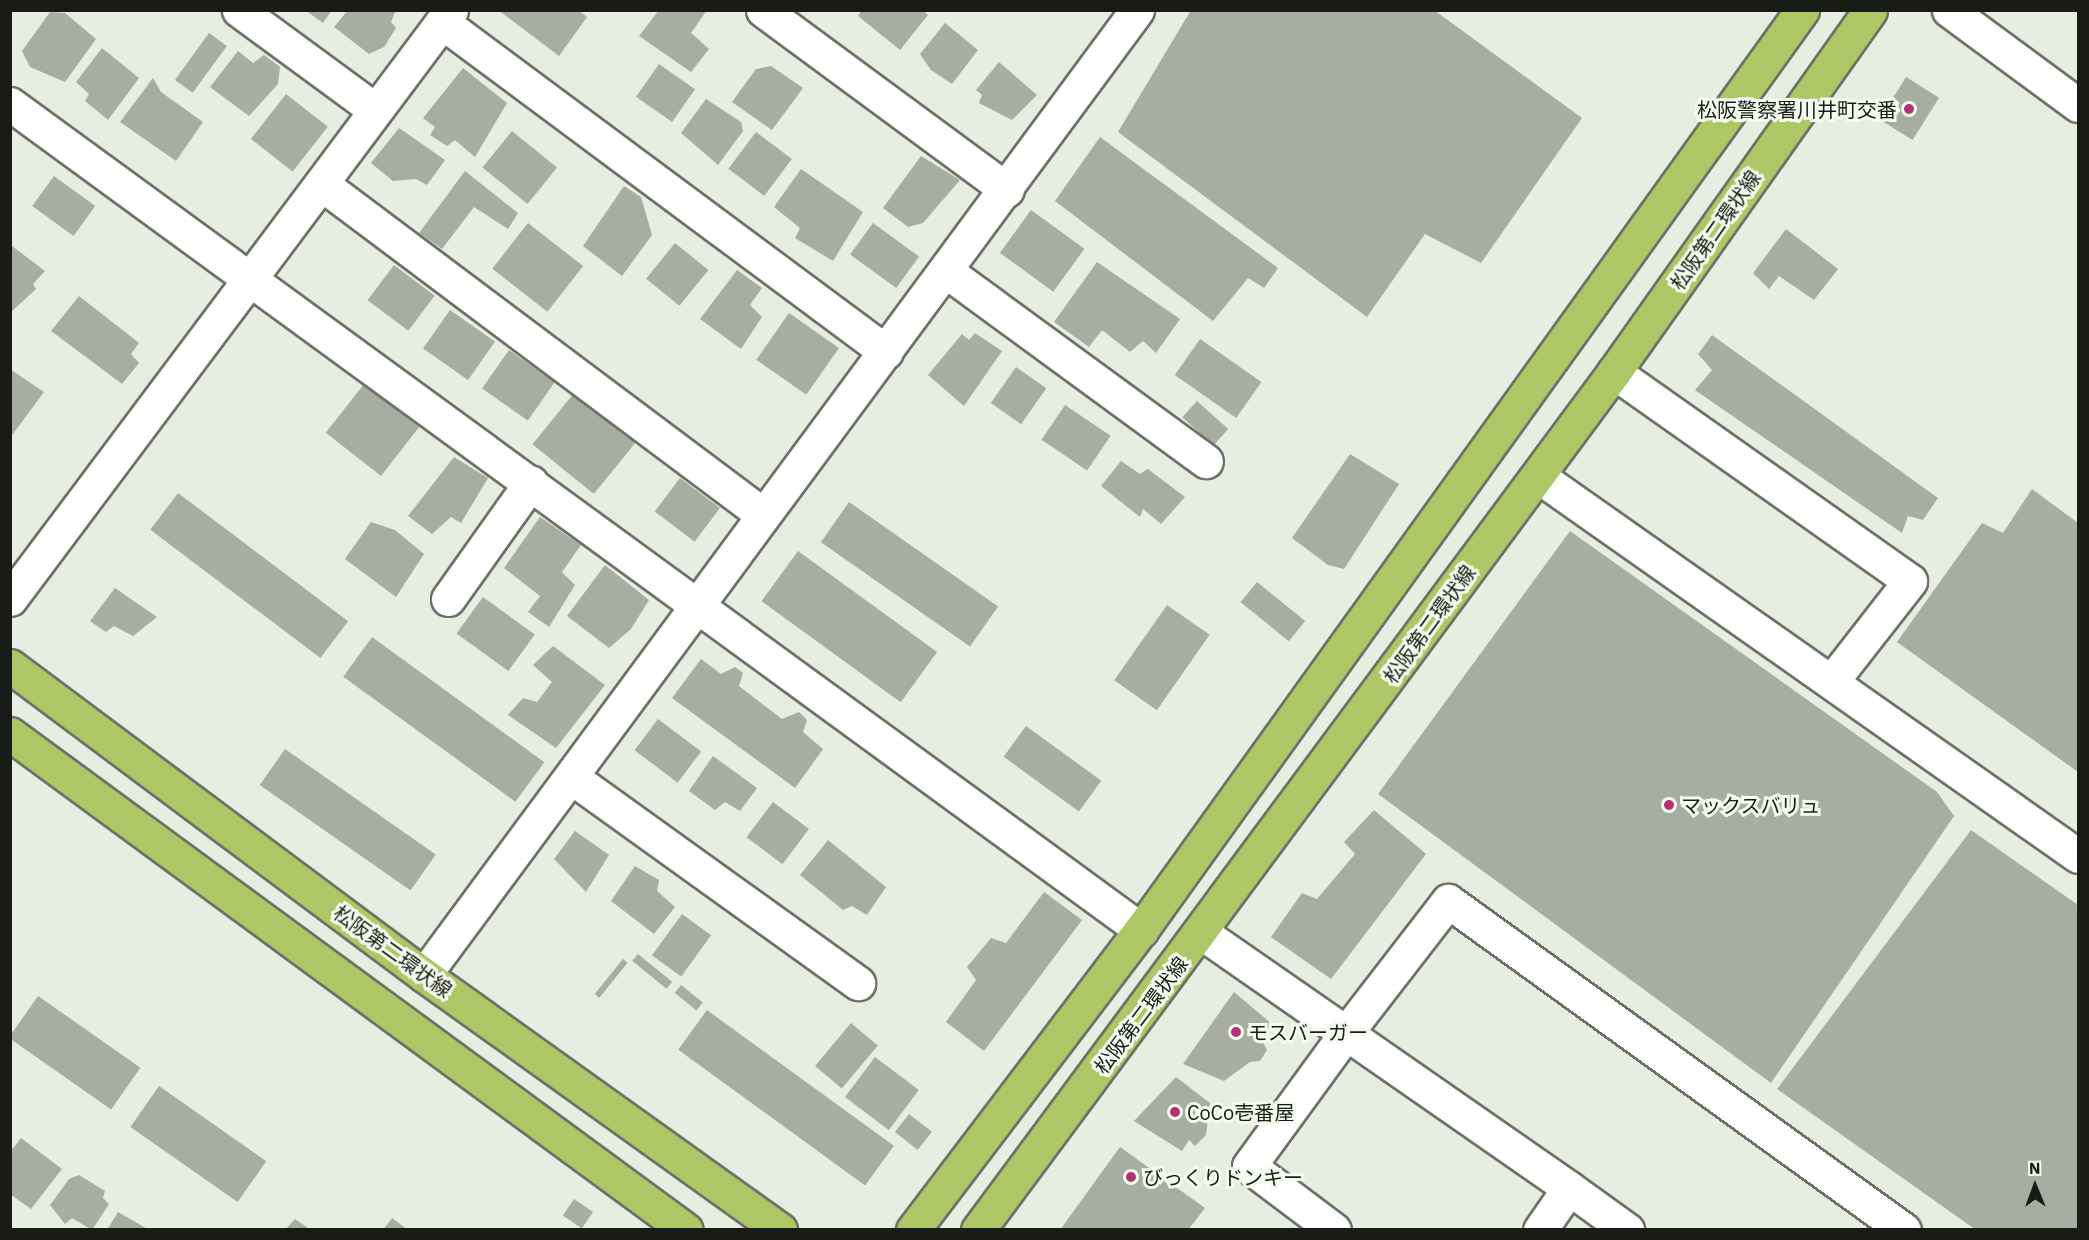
<!DOCTYPE html>
<html>
<head>
<meta charset="utf-8">
<style>
  body { margin:0 }
  #map { position:relative; width:2089px; height:1240px; overflow:hidden; background:#e7ede1; font-family:"IBM Plex Sans","Noto Sans JP",sans-serif }
  div>[style] { position:absolute }
  [style*='--x'] { left:calc(var(--x)*1px); top:calc(var(--y)*1px); width:calc(var(--w)*1px); rotate:calc(var(--a)*1deg) }
  .building>* { inset:0; background:#a8ada2; transform-origin:0 0 }
  .roads { filter:drop-shadow(2px 0 #6d7267) drop-shadow(-2px 0 #6d7267) drop-shadow(0 2px #6d7267) drop-shadow(0 -2px #6d7267) }
  .minor>* { height:33px; margin:-16.5px; padding:0 16.5px; transform-origin:16.5px; border-radius:16.5px; background:#fff }
  .major>* { height:33px; margin:-16.5px; padding:0 16.5px; transform-origin:16.5px; border-radius:16.5px; background:#adc766 }
  .dots>* { width:16px; height:16px; translate:-50% -50%; box-sizing:border-box; border:3px solid #f5faee; border-radius:50% }
  span { translate:-50% -50%; white-space:nowrap; text-align:center; line-height:1.15; -webkit-text-stroke:6px #f5faee; paint-order:stroke }
  .poi-label { font-size:20px; color:#191b16 }
  .right { translate:-100% -50%; text-align:right }
  .left { translate:0 -50%; text-align:left }
  .street-label { font-size:20px; color:#191b16 }
  .frame { position:absolute; inset:0; border:12px solid #191b16; pointer-events:none }
  .north { position:absolute; left:2005px; top:1156px; width:60px; height:60px; -webkit-text-stroke:4px #f5faee; paint-order:stroke; rotate:359deg; font-size:16px; font-weight:700; line-height:24px; text-align:center; color:#191b16 }
  .north::after { content:''; display:block; margin:auto; width:21px; height:27px; background:#191b16; clip-path:polygon(50% 0,100% 100%,50% 72%,0 100%) }
</style>
</head>
<body>
<div id="map">
  <div class="building">
    <div style="clip-path:polygon(305px 10px,332px 10px,323px 23px)"></div>
    <div style="clip-path:polygon(348px 10px,396px 10px,391px 22px,396px 28px,384px 47px,369px 54px,334px 27px)"></div>
    <div style="clip-path:polygon(498px 10px,578px 10px,587px 17px,559px 56px)"></div>
    <div style="clip-path:polygon(659px 10px,707px 10px,691px 33px,709px 49px,691px 72px,639px 36px)"></div>
    <div style="clip-path:polygon(862px 10px,922px 10px,928px 15px,900px 50px,858px 16px)"></div>
    <div style="clip-path:polygon(1191px 10px,1434px 10px,1582px 118px,1481px 263px,1425px 234px,1367px 317px,1118px 132px)"></div>
    <div style="clip-path:polygon(50px 12px,65px 13px,96px 39px,65px 82px,30px 67px,22px 51px)"></div>
    <div style="clip-path:polygon(945px 23px,978px 50px,952px 84px,931px 70px,920px 54px)"></div>
    <div style="left:209px;top:33px;width:22px;height:58px;rotate:36deg"></div>
    <div style="clip-path:polygon(102px 48px,139px 78px,108px 120px,85px 101px,89px 94px,76px 82px)"></div>
    <div style="clip-path:polygon(238px 51px,253px 63px,264px 55px,280px 67px,278px 84px,249px 116px,210px 87px)"></div>
    <div style="clip-path:polygon(999px 62px,1037px 95px,1012px 120px,979px 103px,982px 95px,976px 90px)"></div>
    <div style="left:659px;top:64px;width:44px;height:40px;rotate:35deg"></div>
    <div style="clip-path:polygon(771px 66px,803px 88px,772px 130px,732px 102px,756px 69px)"></div>
    <div style="clip-path:polygon(463px 68px,507px 103px,475px 157px,455px 140px,447px 146px,430px 135px,435px 127px,423px 118px)"></div>
    <div style="left:1906px;top:77px;width:39px;height:50px;rotate:32deg"></div>
    <div style="clip-path:polygon(153px 78px,161px 92px,203px 122px,176px 161px,120px 122px)"></div>
    <div style="left:286px;top:94px;width:53px;height:57px;rotate:38deg"></div>
    <div style="clip-path:polygon(706px 99px,741px 122px,743px 131px,718px 165px,681px 133px)"></div>
    <div style="clip-path:polygon(399px 128px,445px 160px,427px 185px,416px 179px,393px 181px,371px 163px)"></div>
    <div style="left:512px;top:131px;width:58px;height:47px;rotate:39deg"></div>
    <div style="left:756px;top:132px;width:45px;height:46px;rotate:37deg"></div>
    <div style="clip-path:polygon(1100px 137px,1278px 268px,1264px 288px,1248px 278px,1213px 321px,1055px 201px)"></div>
    <div style="clip-path:polygon(921px 156px,960px 180px,923px 223px,908px 227px,883px 208px)"></div>
    <div style="clip-path:polygon(801px 169px,863px 212px,833px 261px,795px 238px,800px 228px,774px 207px)"></div>
    <div style="clip-path:polygon(465px 171px,518px 213px,508px 229px,474px 207px,442px 249px,419px 233px)"></div>
    <div style="left:54px;top:176px;width:51px;height:37px;rotate:36deg"></div>
    <div style="clip-path:polygon(624px 186px,641px 197px,652px 235px,622px 276px,583px 246px)"></div>
    <div style="left:1031px;top:210px;width:66px;height:53px;rotate:36deg"></div>
    <div style="left:528px;top:223px;width:70px;height:58px;rotate:38deg"></div>
    <div style="left:873px;top:223px;width:57px;height:39px;rotate:36deg"></div>
    <div style="clip-path:polygon(1786px 229px,1838px 269px,1814px 300px,1779px 276px,1769px 289px,1753px 273px)"></div>
    <div style="left:675px;top:243px;width:43px;height:46px;rotate:39deg"></div>
    <div style="clip-path:polygon(12px 246px,45px 271px,33px 284px,36px 289px,10px 313px)"></div>
    <div style="clip-path:polygon(1097px 262px,1180px 319px,1156px 353px,1143px 341px,1130px 352px,1102px 330px,1089px 347px,1054px 322px)"></div>
    <div style="left:394px;top:265px;width:51px;height:44px;rotate:37deg"></div>
    <div style="clip-path:polygon(737px 270px,762px 288px,750px 305px,762px 317px,741px 349px,700px 319px)"></div>
    <div style="clip-path:polygon(79px 296px,139px 343px,131px 354px,139px 363px,122px 384px,51px 331px)"></div>
    <div style="left:450px;top:310px;width:55px;height:47px;rotate:35deg"></div>
    <div style="left:789px;top:313px;width:61px;height:57px;rotate:35deg"></div>
    <div style="clip-path:polygon(975px 333px,1002px 351px,964px 406px,928px 375px,962px 334px,969px 340px)"></div>
    <div style="clip-path:polygon(1712px 335px,1938px 498px,1923px 520px,1908px 516px,1902px 533px,1695px 390px,1712px 370px,1698px 354px)"></div>
    <div style="left:1200px;top:339px;width:75px;height:44px;rotate:35deg"></div>
    <div style="left:509px;top:350px;width:56px;height:47px;rotate:35deg"></div>
    <div style="left:1016px;top:367px;width:37px;height:44px;rotate:35deg"></div>
    <div style="clip-path:polygon(10px 369px,44px 392px,10px 438px)"></div>
    <div style="left:364px;top:384px;width:70px;height:62px;rotate:38deg"></div>
    <div style="left:574px;top:393px;width:79px;height:66px;rotate:39deg"></div>
    <div style="left:1197px;top:401px;width:42px;height:22px;rotate:42deg"></div>
    <div style="left:1065px;top:405px;width:55px;height:42px;rotate:34deg"></div>
    <div style="clip-path:polygon(1350px 454px,1399px 484px,1344px 569px,1328px 565px,1292px 538px)"></div>
    <div style="clip-path:polygon(454px 457px,488px 478px,461px 523px,451px 517px,432px 534px,408px 516px)"></div>
    <div style="clip-path:polygon(1121px 461px,1140px 474px,1148px 469px,1185px 497px,1161px 524px,1143px 509px,1140px 517px,1101px 486px)"></div>
    <div style="left:680px;top:478px;width:50px;height:42px;rotate:37deg"></div>
    <div style="clip-path:polygon(2032px 489px,2078px 523px,2078px 772px,1897px 642px,1982px 523px,2003px 533px)"></div>
    <div style="left:178px;top:493px;width:213px;height:46px;rotate:37deg"></div>
    <div style="left:849px;top:502px;width:182px;height:49px;rotate:35deg"></div>
    <div style="clip-path:polygon(540px 517px,581px 545px,562px 572px,575px 585px,549px 627px,528px 612px,540px 596px,504px 568px)"></div>
    <div style="clip-path:polygon(371px 522px,395px 530px,424px 554px,396px 597px,345px 559px)"></div>
    <div style="clip-path:polygon(1570px 531px,1937px 792px,1954px 816px,1771px 1083px,1378px 794px)"></div>
    <div style="left:798px;top:551px;width:172px;height:62px;rotate:36deg"></div>
    <div style="clip-path:polygon(605px 565px,649px 600px,631px 629px,609px 648px,567px 616px)"></div>
    <div style="left:1257px;top:582px;width:62px;height:26px;rotate:39deg"></div>
    <div style="clip-path:polygon(115px 588px,157px 617px,133px 636px,114px 626px,106px 632px,90px 621px)"></div>
    <div style="left:483px;top:597px;width:64px;height:45px;rotate:36deg"></div>
    <div style="left:1167px;top:605px;width:52px;height:92px;rotate:35deg"></div>
    <div style="left:372px;top:637px;width:213px;height:49px;rotate:36deg"></div>
    <div style="clip-path:polygon(553px 646px,605px 685px,556px 748px,508px 715px,523px 698px,537px 702px,552px 682px,533px 665px)"></div>
    <div style="clip-path:polygon(701px 659px,721px 674px,735px 667px,743px 673px,739px 686px,782px 719px,799px 712px,807px 720px,803px 732px,823px 749px,795px 788px,672px 698px)"></div>
    <div style="left:658px;top:719px;width:54px;height:39px;rotate:37deg"></div>
    <div style="left:1026px;top:726px;width:93px;height:38px;rotate:36deg"></div>
    <div style="left:285px;top:749px;width:184px;height:44px;rotate:35deg"></div>
    <div style="clip-path:polygon(713px 756px,757px 788px,740px 811px,725px 802px,715px 810px,689px 791px)"></div>
    <div style="left:773px;top:802px;width:45px;height:44px;rotate:37deg"></div>
    <div style="clip-path:polygon(1374px 810px,1426px 854px,1331px 979px,1271px 937px,1302px 893px,1317px 899px,1355px 854px,1344px 842px)"></div>
    <div style="clip-path:polygon(1971px 830px,2078px 905px,2078px 1230px,1976px 1230px,1777px 1089px)"></div>
    <div style="clip-path:polygon(575px 831px,609px 855px,586px 892px,554px 859px)"></div>
    <div style="clip-path:polygon(828px 840px,886px 887px,867px 915px,852px 906px,843px 910px,800px 875px)"></div>
    <div style="clip-path:polygon(635px 866px,659px 880px,657px 891px,675px 907px,654px 934px,611px 901px)"></div>
    <div style="clip-path:polygon(1044px 892px,1082px 920px,984px 1051px,946px 1022px,976px 980px,967px 967px,991px 938px,1006px 943px)"></div>
    <div style="left:682px;top:914px;width:36px;height:51px;rotate:36deg"></div>
    <div style="left:638px;top:954px;width:44px;height:9px;rotate:39deg"></div>
    <div style="left:623px;top:959px;width:6px;height:45px;rotate:39deg"></div>
    <div style="left:681px;top:985px;width:28px;height:10px;rotate:39deg"></div>
    <div style="clip-path:polygon(1234px 992px,1272px 1024px,1262px 1040px,1267px 1050px,1260px 1061px,1250px 1062px,1224px 1081px,1183px 1064px)"></div>
    <div style="left:38px;top:996px;width:125px;height:51px;rotate:35deg"></div>
    <div style="left:707px;top:1010px;width:231px;height:49px;rotate:36deg"></div>
    <div style="left:851px;top:1023px;width:35px;height:56px;rotate:40deg"></div>
    <div style="left:875px;top:1057px;width:55px;height:50px;rotate:37deg"></div>
    <div style="clip-path:polygon(1176px 1077px,1210px 1103px,1206px 1135px,1195px 1146px,1189px 1140px,1182px 1151px,1134px 1121px)"></div>
    <div style="left:159px;top:1086px;width:131px;height:50px;rotate:35deg"></div>
    <div style="left:909px;top:1114px;width:29px;height:23px;rotate:38deg"></div>
    <div style="clip-path:polygon(21px 1138px,62px 1169px,31px 1209px,10px 1194px,10px 1152px)"></div>
    <div style="clip-path:polygon(1120px 1147px,1205px 1208px,1188px 1230px,1060px 1230px)"></div>
    <div style="clip-path:polygon(79px 1175px,105px 1191px,103px 1198px,109px 1204px,92px 1230px,72px 1218px,65px 1224px,50px 1205px,69px 1179px)"></div>
    <div style="left:574px;top:1199px;width:23px;height:20px;rotate:34deg"></div>
    <div style="clip-path:polygon(118px 1212px,149px 1230px,107px 1230px)"></div>
    <div style="clip-path:polygon(392px 1218px,408px 1230px,383px 1230px)"></div>
    <div style="clip-path:polygon(295px 1219px,311px 1230px,285px 1230px)"></div>
  </div>
  <div class="roads">
    <div class="minor">
      <div style="--x:239;--y:10;--w:169;--a:36.3"></div>
      <div style="--x:763;--y:10;--w:303;--a:36.4"></div>
      <div style="--x:1949;--y:10;--w:160;--a:36.4"></div>
      <div style="--x:442;--y:22;--w:553;--a:36.62"></div>
      <div style="--x:10;--y:104;--w:1401;--a:36.14"></div>
      <div style="--x:323;--y:185;--w:549;--a:36.85"></div>
      <div style="--x:946;--y:271;--w:322;--a:36.2"></div>
      <div style="--x:1614;--y:372;--w:362;--a:35.2"></div>
      <div style="--x:1910;--y:581;--w:127;--a:128"></div>
      <div style="--x:1538;--y:476;--w:660;--a:35.13"></div>
      <div style="--x:10;--y:599;--w:736;--a:-53.18"></div>
      <div style="--x:448;--y:599;--w:143;--a:-54.6"></div>
      <div style="--x:574;--y:779;--w:350;--a:35.7"></div>
      <div style="--x:1202;--y:933;--w:175;--a:34.8"></div>
      <div style="--x:1346;--y:1033;--w:167;--a:-52.3"></div>
      <div style="--x:1448;--y:901;--w:562;--a:35.81"></div>
      <div style="--x:424;--y:975;--w:1200;--a:-53.54"></div>
      <div style="--x:1334;--y:1230;--w:106;--a:-143"></div>
      <div style="--x:1249;--y:1166;--w:165;--a:-53.9"></div>
      <div style="--x:1346;--y:1033;--w:272;--a:34.8"></div>
      <div style="--x:1540;--y:1230;--w:51;--a:-55.4"></div>
      <div style="--x:1569;--y:1188;--w:72;--a:35.9"></div>
    </div>
    <div class="major">
      <div style="--x:10;--y:666;--w:517;--a:36.74"></div>
      <div style="--x:424;--y:975;--w:438;--a:35.6"></div>
      <div style="--x:10;--y:734;--w:838;--a:36.27"></div>
      <div style="--x:913;--y:1230;--w:377;--a:-52.8"></div>
      <div style="--x:1141;--y:930;--w:1133;--a:-54.3"></div>
      <div style="--x:978;--y:1230;--w:1068;--a:-53.45"></div>
      <div style="--x:1614;--y:372;--w:443;--a:-54.7"></div>
    </div>
  </div>
  <div class="dots">
    <div style="left:1909px;top:109px;background:#b33079"></div>
    <div style="left:1669px;top:805px;background:#b33079"></div>
    <div style="left:1236px;top:1032px;background:#b33079"></div>
    <div style="left:1175px;top:1112px;background:#b33079"></div>
    <div style="left:1131px;top:1177px;background:#b33079"></div>
  </div>
  <div class="poi-label">
    <span class="right" style="left:1897px;top:109px">松阪警察署川井町交番</span>
    <span class="left" style="left:1681px;top:805px">マックスバリュ</span>
    <span class="left" style="left:1248px;top:1032px">モスバーガー</span>
    <span class="left" style="left:1187px;top:1112px">CoCo壱番屋</span>
    <span class="left" style="left:1143px;top:1177px">びっくりドンキー</span>
  </div>
  <div class="street-label">
    <span style="left:1715px;top:230px;rotate:-55deg">松阪第二環状線</span>
    <span style="left:1429px;top:624px;rotate:-54deg">松阪第二環状線</span>
    <span style="left:393px;top:951px;rotate:36deg">松阪第二環状線</span>
    <span style="left:1141px;top:1015px;rotate:-53deg">松阪第二環状線</span>
  </div>
  <div class="frame"></div>
  <div class="north">N</div>
</div>
</body>
</html>
